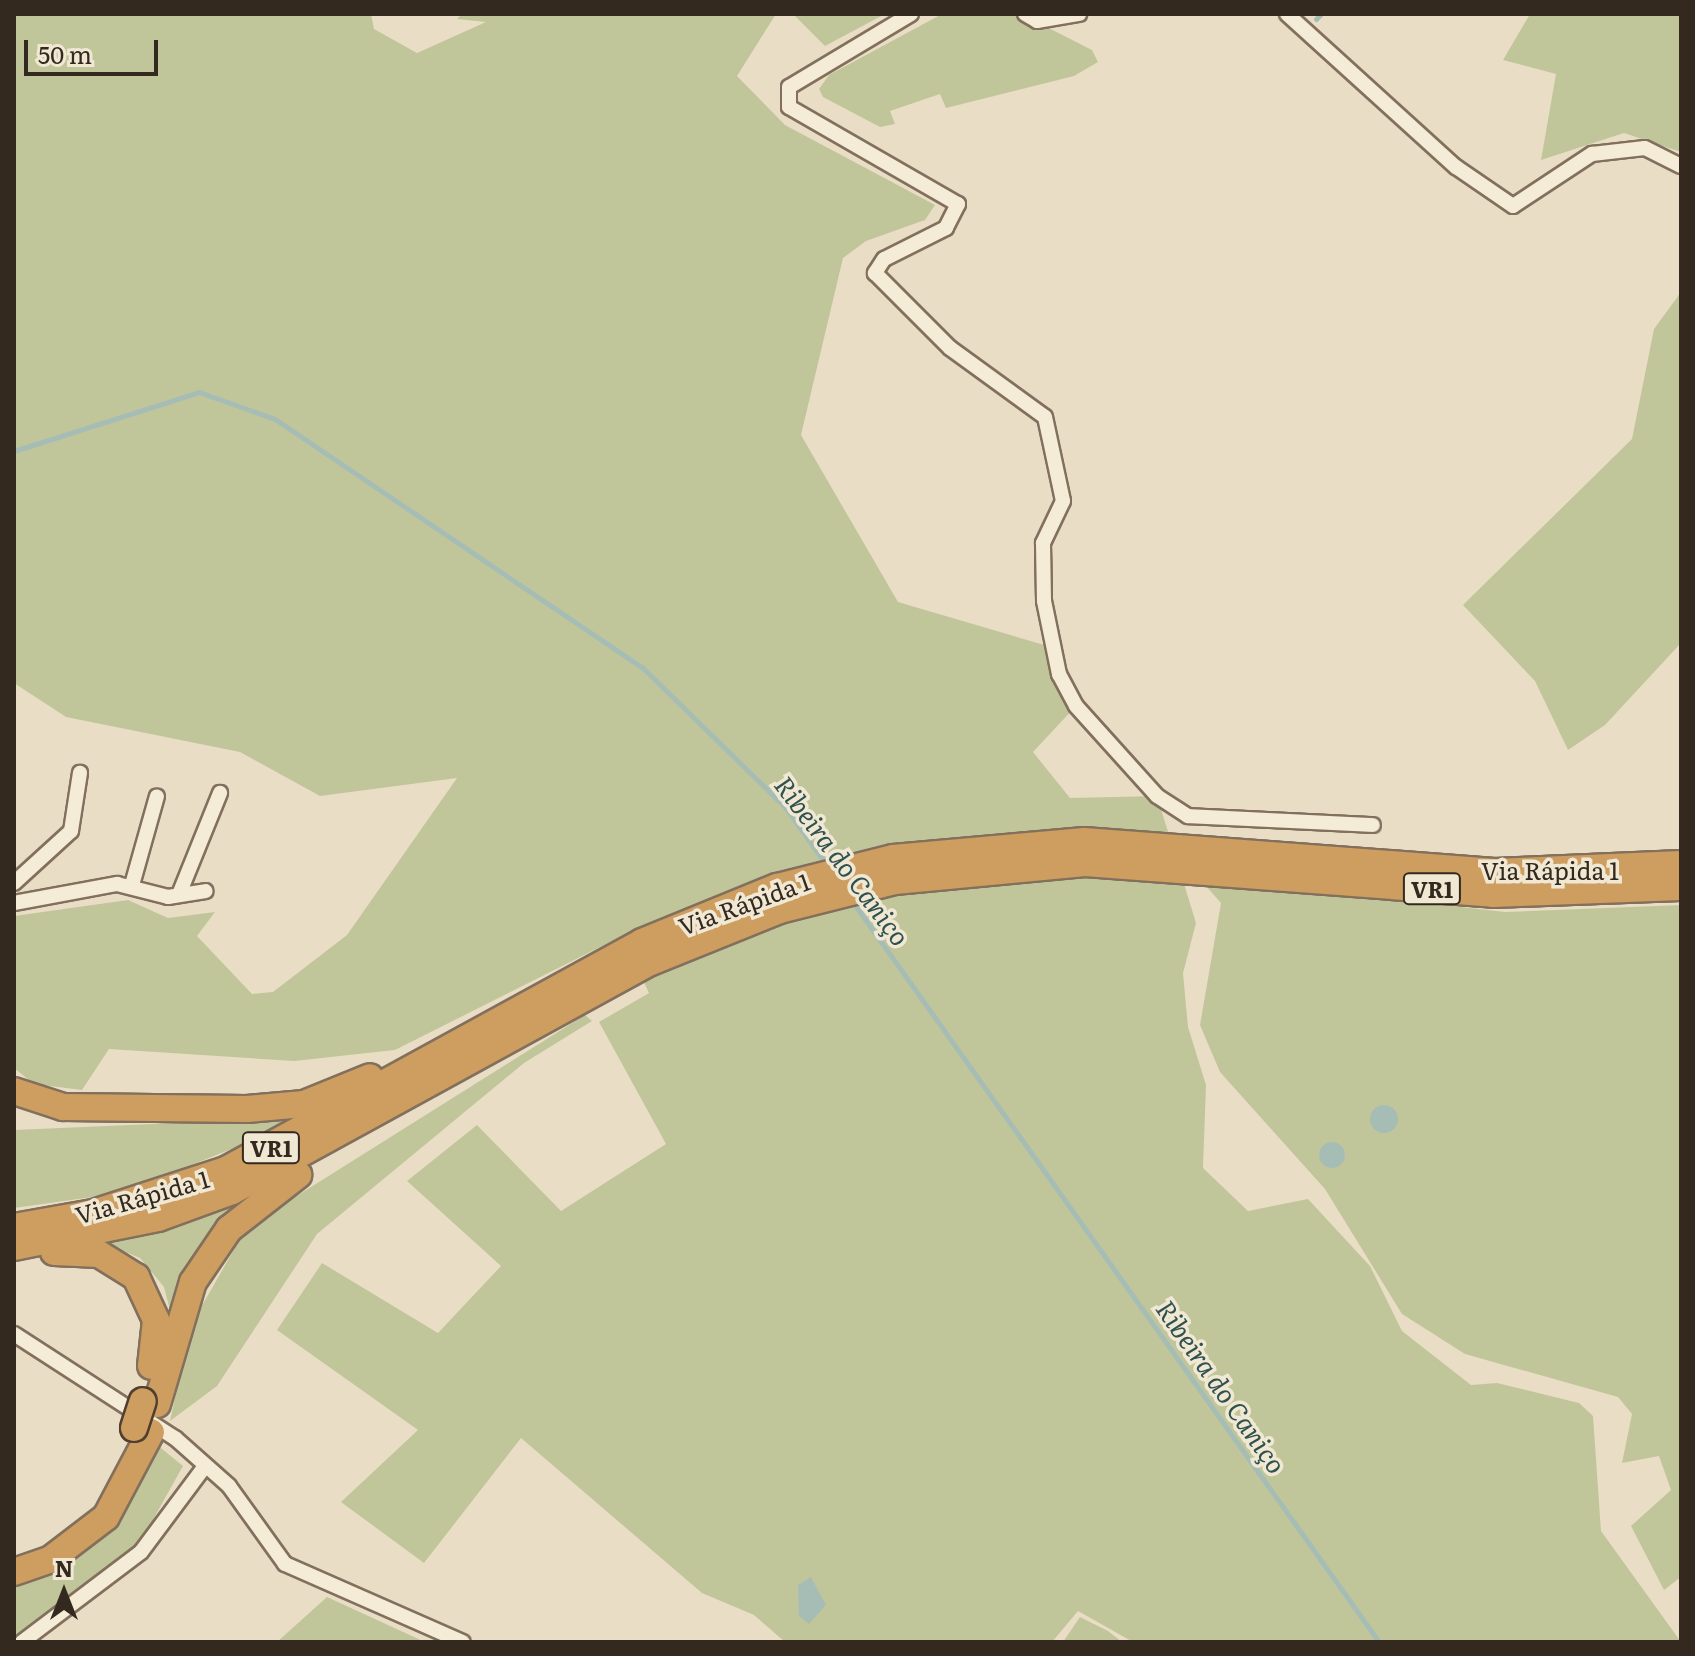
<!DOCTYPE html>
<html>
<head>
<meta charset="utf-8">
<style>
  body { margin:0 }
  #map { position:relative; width:1695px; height:1656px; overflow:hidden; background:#e9dec5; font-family:Literata,serif }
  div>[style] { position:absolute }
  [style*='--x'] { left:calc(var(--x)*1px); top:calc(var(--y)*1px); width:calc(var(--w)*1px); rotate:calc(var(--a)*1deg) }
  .green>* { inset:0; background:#c1c69a }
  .water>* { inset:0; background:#a6bdb6 }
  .round { border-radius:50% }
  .stream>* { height:5px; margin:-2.5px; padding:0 2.5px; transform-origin:2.5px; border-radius:2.5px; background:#a6bdb6 }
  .roads { filter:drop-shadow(2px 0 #82705d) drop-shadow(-2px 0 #82705d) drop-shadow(0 2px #82705d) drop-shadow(0 -2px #82705d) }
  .street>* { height:14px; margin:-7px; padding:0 7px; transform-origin:7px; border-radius:7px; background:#f5ecd7 }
  .highway>* { height:26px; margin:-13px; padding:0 13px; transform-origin:13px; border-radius:13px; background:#ce9d60 }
  .bridges { filter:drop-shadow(2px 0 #503f31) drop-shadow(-2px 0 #503f31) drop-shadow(0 2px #503f31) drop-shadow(0 -2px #503f31) }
  .highway-bridge>* { height:26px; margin:-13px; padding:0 13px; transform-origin:13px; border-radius:13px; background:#ce9d60 }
  span { translate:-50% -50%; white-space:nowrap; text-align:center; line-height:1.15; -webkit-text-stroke:7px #f1e8d4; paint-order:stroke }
  .shield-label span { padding:2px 6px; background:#f1e8d4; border:2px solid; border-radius:6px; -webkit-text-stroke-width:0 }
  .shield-label { font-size:22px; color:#34291f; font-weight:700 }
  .street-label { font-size:24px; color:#34291f }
  .water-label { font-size:26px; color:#30524f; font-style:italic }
  .frame { position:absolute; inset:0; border:16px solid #34291f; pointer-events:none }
  .north { position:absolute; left:24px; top:1552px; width:80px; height:80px; -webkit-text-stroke:6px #f1e8d4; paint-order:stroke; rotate:0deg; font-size:22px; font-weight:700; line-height:32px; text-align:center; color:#34291f }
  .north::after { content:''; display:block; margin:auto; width:28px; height:36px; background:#34291f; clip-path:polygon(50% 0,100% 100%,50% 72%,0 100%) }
  .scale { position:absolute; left:24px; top:40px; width:134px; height:36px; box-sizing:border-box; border:4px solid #34291f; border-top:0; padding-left:10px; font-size:24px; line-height:28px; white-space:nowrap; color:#34291f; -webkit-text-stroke:6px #f1e8d4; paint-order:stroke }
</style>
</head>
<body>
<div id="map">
  <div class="green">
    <div style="clip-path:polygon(14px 14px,371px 14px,374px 29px,417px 53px,486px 22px,457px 19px,462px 14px,776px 14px,737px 76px,785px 125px,935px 205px,925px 220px,866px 241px,843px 258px,801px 435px,898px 602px,1051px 647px,1076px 706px,1033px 752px,1070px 798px,1157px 796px,1196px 923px,1183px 973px,1188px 1027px,1206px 1085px,1203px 1168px,1248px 1211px,1308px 1199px,1370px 1266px,1402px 1331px,1471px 1385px,1497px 1383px,1579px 1403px,1593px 1416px,1601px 1531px,1681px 1642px,1133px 1642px,1078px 1611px,1052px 1642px,785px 1642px,754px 1615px,702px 1593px,521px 1438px,424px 1563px,341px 1502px,418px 1430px,277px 1330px,322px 1263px,438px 1333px,501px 1266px,407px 1181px,477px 1125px,561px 1211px,666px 1144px,599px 1022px,649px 993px,622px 936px,395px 1050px,294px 1061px,109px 1049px,82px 1090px,34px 1084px,14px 1068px,14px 916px,128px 900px,168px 918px,215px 912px,197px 936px,252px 994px,273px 992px,347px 935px,457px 778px,320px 796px,240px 752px,66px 717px,14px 683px)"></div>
    <div style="clip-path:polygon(793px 14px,885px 14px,825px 46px)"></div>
    <div style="clip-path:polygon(942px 14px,1021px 14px,1092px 50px,1098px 62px,1074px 76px,946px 108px,940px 94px,890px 111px,895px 124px,880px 127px,823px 97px,819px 89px,829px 75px)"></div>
    <div style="clip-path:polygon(1530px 14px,1681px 14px,1681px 152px,1624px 133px,1541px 160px,1556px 74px,1503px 60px)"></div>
    <div style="clip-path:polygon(1681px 292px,1681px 643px,1605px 725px,1568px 750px,1535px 681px,1463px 605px,1632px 439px,1654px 329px)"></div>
    <div style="clip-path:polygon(1198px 877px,1505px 912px,1681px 905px,1681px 1577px,1664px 1590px,1631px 1526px,1671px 1490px,1659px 1456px,1622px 1463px,1632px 1414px,1618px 1397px,1465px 1354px,1402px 1314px,1325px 1189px,1220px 1072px,1200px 1025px,1221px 903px)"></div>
    <div style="clip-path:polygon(585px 1015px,592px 1021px,524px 1063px,317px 1234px,217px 1386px,170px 1421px,191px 1325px,240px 1239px,268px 1214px)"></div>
    <div style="clip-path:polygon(312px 1117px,121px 1193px,14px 1208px,14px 1130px)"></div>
    <div style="clip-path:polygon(258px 1194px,172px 1318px,164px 1287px,140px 1258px,106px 1244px)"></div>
    <div style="clip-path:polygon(156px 1444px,183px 1466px,136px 1550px,14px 1636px,14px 1581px,90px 1546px,131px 1503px)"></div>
    <div style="clip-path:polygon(327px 1597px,425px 1642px,277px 1642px)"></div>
    <div style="clip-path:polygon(1080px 1617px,1108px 1631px,1122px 1642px,1063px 1642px)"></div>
  </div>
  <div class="water">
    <div class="round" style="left:1370px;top:1105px;width:28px;height:28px"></div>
    <div class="round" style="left:1319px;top:1142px;width:26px;height:26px"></div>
    <div style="clip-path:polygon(811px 1577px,826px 1605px,809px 1624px,799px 1616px,798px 1585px)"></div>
  </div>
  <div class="stream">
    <div style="--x:1316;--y:19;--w:7;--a:-45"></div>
    <div style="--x:14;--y:451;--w:194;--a:-17.7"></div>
    <div style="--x:199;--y:392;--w:81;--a:19.6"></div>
    <div style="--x:275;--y:419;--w:444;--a:34.1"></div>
    <div style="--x:643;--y:668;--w:200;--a:44.4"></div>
    <div style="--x:786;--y:808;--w:71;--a:54.7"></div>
    <div style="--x:852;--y:901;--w:909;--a:54.58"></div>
  </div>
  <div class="roads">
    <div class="street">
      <div style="--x:911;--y:14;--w:142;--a:149.1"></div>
      <div style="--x:789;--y:87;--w:20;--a:90"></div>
      <div style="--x:789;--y:107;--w:195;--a:29.9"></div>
      <div style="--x:958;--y:204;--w:27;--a:117"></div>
      <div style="--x:946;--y:228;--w:69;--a:153.4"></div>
      <div style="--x:884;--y:259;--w:17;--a:123"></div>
      <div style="--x:875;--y:273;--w:106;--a:45"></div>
      <div style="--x:950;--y:348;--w:117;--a:36"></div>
      <div style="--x:1045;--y:417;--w:86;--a:77.9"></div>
      <div style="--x:1063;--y:501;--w:47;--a:115.5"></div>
      <div style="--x:1043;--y:543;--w:58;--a:89"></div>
      <div style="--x:1044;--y:601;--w:75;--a:78.4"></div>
      <div style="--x:1059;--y:674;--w:36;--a:62"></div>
      <div style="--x:1076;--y:706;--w:121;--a:48"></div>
      <div style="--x:1157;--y:796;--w:37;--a:33"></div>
      <div style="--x:1188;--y:816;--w:185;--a:2.8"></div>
      <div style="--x:1025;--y:14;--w:14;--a:30"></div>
      <div style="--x:1037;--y:21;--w:43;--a:-9.5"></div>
      <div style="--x:1287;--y:14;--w:228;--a:42.2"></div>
      <div style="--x:1456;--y:167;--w:69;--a:34.4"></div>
      <div style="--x:1513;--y:206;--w:95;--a:-33.4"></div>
      <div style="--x:1592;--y:154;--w:53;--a:-6.5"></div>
      <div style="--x:1645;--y:148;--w:40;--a:26.6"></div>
      <div style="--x:14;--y:883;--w:77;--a:-42.4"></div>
      <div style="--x:71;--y:831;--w:59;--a:-81.2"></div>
      <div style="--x:132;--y:885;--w:92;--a:-74.3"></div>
      <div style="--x:180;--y:892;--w:107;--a:-68"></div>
      <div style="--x:14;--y:903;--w:105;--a:-10.5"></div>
      <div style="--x:117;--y:884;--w:53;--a:14.3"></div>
      <div style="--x:168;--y:897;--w:38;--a:-9"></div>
      <div style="--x:14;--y:1334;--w:192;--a:32.9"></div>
      <div style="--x:175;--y:1438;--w:72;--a:41.6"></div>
      <div style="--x:229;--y:1486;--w:96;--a:54.3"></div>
      <div style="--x:285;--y:1564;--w:194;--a:23.7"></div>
      <div style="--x:22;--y:1642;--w:149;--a:-37.1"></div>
      <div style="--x:141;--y:1552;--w:107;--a:-53.3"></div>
    </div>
    <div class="highway">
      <div style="--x:14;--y:1091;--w:52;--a:18.1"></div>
      <div style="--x:63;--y:1107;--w:184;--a:0.6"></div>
      <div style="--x:247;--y:1109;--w:57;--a:-5"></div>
      <div style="--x:304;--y:1104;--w:71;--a:-22.2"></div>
      <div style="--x:14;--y:1227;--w:80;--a:-10"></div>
      <div style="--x:93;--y:1213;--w:140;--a:-17.9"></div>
      <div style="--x:226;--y:1170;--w:474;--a:-28.7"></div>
      <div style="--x:642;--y:942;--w:146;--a:-22.2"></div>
      <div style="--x:777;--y:887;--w:120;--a:-14"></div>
      <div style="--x:893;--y:858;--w:192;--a:-5.1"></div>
      <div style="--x:1084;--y:841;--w:412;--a:4.3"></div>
      <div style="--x:1495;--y:872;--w:186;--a:-2.5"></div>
      <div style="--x:14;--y:1247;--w:147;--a:-11.4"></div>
      <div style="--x:158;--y:1218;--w:79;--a:-20"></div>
      <div style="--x:232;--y:1191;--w:477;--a:-28.7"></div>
      <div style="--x:651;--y:962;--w:139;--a:-22"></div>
      <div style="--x:780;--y:910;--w:119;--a:-14.2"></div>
      <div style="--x:895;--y:881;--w:191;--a:-5.4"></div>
      <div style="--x:1085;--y:863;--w:409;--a:4.3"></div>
      <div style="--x:1493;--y:894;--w:188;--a:-2.1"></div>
      <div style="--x:54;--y:1252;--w:45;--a:2.5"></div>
      <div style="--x:99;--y:1254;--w:44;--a:31.9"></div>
      <div style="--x:136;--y:1277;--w:47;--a:65.1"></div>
      <div style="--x:156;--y:1320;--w:46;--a:96.2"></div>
      <div style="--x:157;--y:1404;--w:127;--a:-73.6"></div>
      <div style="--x:193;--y:1282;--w:64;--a:-55.8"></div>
      <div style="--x:229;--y:1229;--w:88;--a:-38"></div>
      <div style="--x:14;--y:1572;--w:39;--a:-19"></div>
      <div style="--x:51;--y:1559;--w:69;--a:-37.4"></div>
      <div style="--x:106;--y:1517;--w:96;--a:-62.1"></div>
    </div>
  </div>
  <div class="bridges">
    <div class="highway-bridge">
      <div style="--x:134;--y:1428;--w:28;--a:-72"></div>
    </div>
  </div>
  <div class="shield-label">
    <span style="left:1432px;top:889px">VR1</span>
    <span style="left:271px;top:1148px">VR1</span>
  </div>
  <div class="street-label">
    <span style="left:1550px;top:870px">Via Rápida 1</span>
    <span style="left:744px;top:903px;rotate:-20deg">Via Rápida 1</span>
    <span style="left:142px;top:1196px;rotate:-16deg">Via Rápida 1</span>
  </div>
  <div class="water-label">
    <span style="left:843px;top:860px;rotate:53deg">Ribeira do Caniço</span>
    <span style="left:1222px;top:1386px;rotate:55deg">Ribeira do Caniço</span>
  </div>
  <div class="frame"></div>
  <div class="north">N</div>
  <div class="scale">50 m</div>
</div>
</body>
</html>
